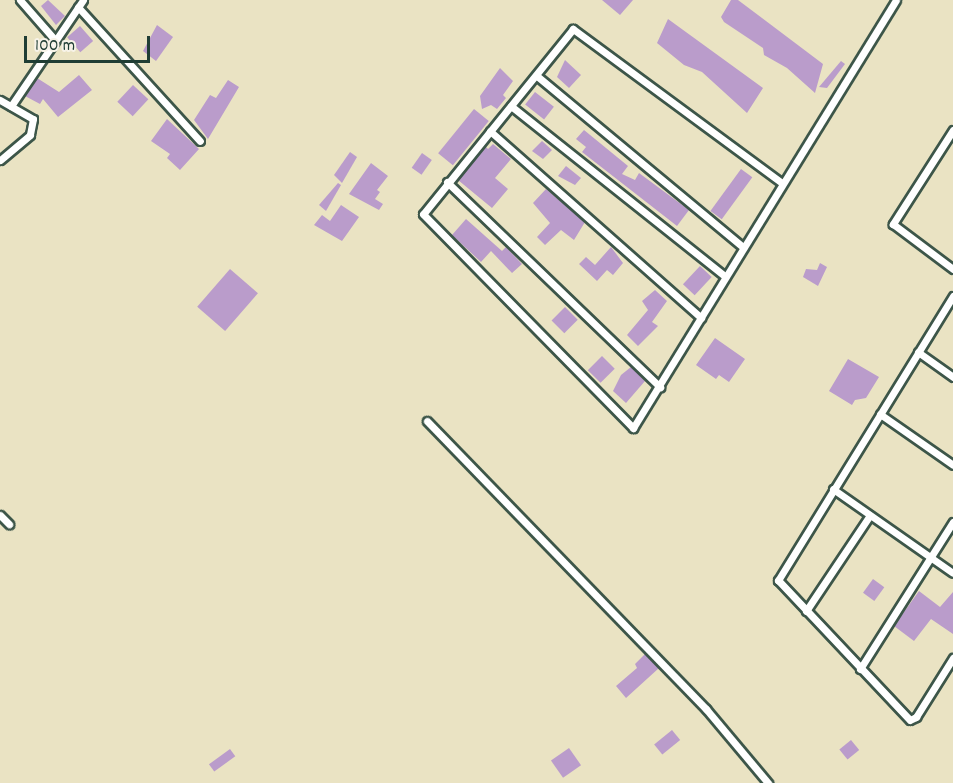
<!DOCTYPE html>
<html>
<head>
<meta charset="utf-8">
<style>
  body { margin:0 }
  #map { position:relative; width:953px; height:783px; overflow:hidden; background:#eae3c3; font-family:Dekko,sans-serif }
  div>[style] { position:absolute }
  [style*='--x'] { left:calc(var(--x)*1px); top:calc(var(--y)*1px); width:calc(var(--w)*1px); rotate:calc(var(--a)*1deg) }
  .building>* { inset:0; background:#ba9ccb; transform-origin:0 0 }
  .roads { filter:drop-shadow(2px 0 #3d5649) drop-shadow(-2px 0 #3d5649) drop-shadow(0 2px #3d5649) drop-shadow(0 -2px #3d5649) }
  .minor>* { height:7px; margin:-3.5px; padding:0 3.5px; transform-origin:3.5px; border-radius:3.5px; background:#fff }
  span { translate:-50% -50%; white-space:nowrap; text-align:center; line-height:1.15; -webkit-text-stroke:4.5px #f7f3e8; paint-order:stroke }
  .scale { position:absolute; left:24px; top:36px; width:126px; height:27px; box-sizing:border-box; border:3px solid #1f3d34; border-top:0; padding-left:8px; font-size:18px; line-height:21px; white-space:nowrap; color:#1f3d34; -webkit-text-stroke:4px #f7f3e8; paint-order:stroke }
</style>
</head>
<body>
<div id="map">
  <div class="building">
    <div style="clip-path:polygon(48px 0,65px 16px,56px 25px,41px 6px)"></div>
    <div style="clip-path:polygon(602px 0,633px 0,620px 15px)"></div>
    <div style="clip-path:polygon(731px 0,738px 0,823px 64px,815px 93px,787px 68px,764px 55px,763px 48px,724px 22px,721px 17px)"></div>
    <div style="clip-path:polygon(668px 19px,763px 88px,747px 113px,702px 72px,684px 65px,657px 43px)"></div>
    <div style="clip-path:polygon(157px 25px,173px 37px,156px 61px,143px 51px)"></div>
    <div style="left:80px;top:26px;width:20px;height:17px;rotate:49deg"></div>
    <div style="clip-path:polygon(565px 60px,581px 75px,569px 88px,557px 77px)"></div>
    <div style="clip-path:polygon(841px 61px,845px 64px,827px 88px,819px 87px)"></div>
    <div style="clip-path:polygon(500px 68px,513px 81px,503px 95px,506px 98px,497px 109px,491px 105px,482px 109px,480px 96px)"></div>
    <div style="clip-path:polygon(79px 75px,92px 90px,58px 117px,43px 99px,40px 104px,25px 96px,37px 78px,59px 92px)"></div>
    <div style="clip-path:polygon(228px 80px,239px 87px,208px 139px,194px 120px,210px 95px,216px 98px)"></div>
    <div style="left:133px;top:85px;width:21px;height:23px;rotate:43deg"></div>
    <div style="left:535px;top:92px;width:24px;height:16px;rotate:38deg"></div>
    <div style="left:474px;top:109px;width:19px;height:57px;rotate:39deg"></div>
    <div style="clip-path:polygon(167px 119px,199px 149px,180px 170px,167px 158px,170px 154px,151px 141px)"></div>
    <div style="clip-path:polygon(584px 130px,628px 166px,622px 174px,635px 180px,639px 173px,689px 210px,677px 226px,582px 152px,586px 147px,576px 139px)"></div>
    <div style="clip-path:polygon(542px 141px,552px 150px,543px 159px,532px 151px)"></div>
    <div style="clip-path:polygon(493px 144px,511px 159px,495px 178px,508px 189px,492px 208px,458px 180px,485px 146px,488px 149px)"></div>
    <div style="clip-path:polygon(350px 152px,357px 157px,342px 183px,334px 175px)"></div>
    <div style="left:422px;top:153px;width:12px;height:18px;rotate:35deg"></div>
    <div style="clip-path:polygon(371px 163px,388px 176px,377px 190px,380px 192px,375px 199px,383px 204px,379px 210px,349px 194px)"></div>
    <div style="clip-path:polygon(566px 166px,581px 178px,575px 185px,558px 176px)"></div>
    <div style="left:741px;top:169px;width:14px;height:52px;rotate:36deg"></div>
    <div style="clip-path:polygon(338px 183px,341px 185px,326px 211px,319px 205px)"></div>
    <div style="clip-path:polygon(546px 189px,585px 222px,574px 240px,561px 230px,545px 245px,537px 237px,550px 223px,533px 203px)"></div>
    <div style="clip-path:polygon(341px 205px,359px 217px,342px 241px,314px 225px,322px 215px,330px 221px)"></div>
    <div style="clip-path:polygon(466px 219px,502px 251px,506px 247px,522px 264px,512px 273px,491px 251px,481px 262px,452px 235px)"></div>
    <div style="clip-path:polygon(611px 247px,623px 263px,613px 275px,607px 270px,597px 281px,579px 264px,586px 257px,595px 265px)"></div>
    <div style="clip-path:polygon(820px 263px,827px 267px,818px 286px,803px 277px,806px 269px,817px 270px)"></div>
    <div style="left:700px;top:266px;width:16px;height:25px;rotate:43deg"></div>
    <div style="left:230px;top:269px;width:37px;height:50px;rotate:41deg"></div>
    <div style="clip-path:polygon(655px 290px,667px 301px,652px 322px,658px 326px,638px 346px,627px 335px,648px 310px,642px 301px)"></div>
    <div style="left:565px;top:307px;width:18px;height:19px;rotate:45deg"></div>
    <div style="clip-path:polygon(715px 338px,745px 359px,729px 382px,719px 375px,716px 379px,696px 365px)"></div>
    <div style="left:602px;top:356px;width:18px;height:20px;rotate:45deg"></div>
    <div style="clip-path:polygon(848px 359px,879px 377px,866px 398px,855px 400px,852px 405px,829px 391px)"></div>
    <div style="clip-path:polygon(631px 367px,645px 381px,626px 403px,613px 391px,621px 375px)"></div>
    <div style="left:873px;top:579px;width:14px;height:17px;rotate:36deg"></div>
    <div style="clip-path:polygon(919px 591px,940px 607px,953px 592px,953px 634px,931px 619px,914px 641px,894px 626px)"></div>
    <div style="clip-path:polygon(645px 654px,659px 668px,626px 698px,616px 686px,637px 668px,635px 664px)"></div>
    <div style="left:672px;top:730px;width:13px;height:23px;rotate:51deg"></div>
    <div style="left:851px;top:740px;width:13px;height:15px;rotate:51deg"></div>
    <div style="left:569px;top:748px;width:21px;height:22px;rotate:55deg"></div>
    <div style="left:230px;top:749px;width:9px;height:26px;rotate:54deg"></div>
  </div>
  <div class="roads">
    <div class="minor">
      <div style="--x:20;--y:0;--w:53;--a:48.8"></div>
      <div style="--x:78;--y:7;--w:181;--a:47.7"></div>
      <div style="--x:537;--y:76;--w:268;--a:39.7"></div>
      <div style="--x:0;--y:100;--w:38;--a:30"></div>
      <div style="--x:33;--y:119;--w:16;--a:101"></div>
      <div style="--x:30;--y:135;--w:39;--a:140"></div>
      <div style="--x:11;--y:106;--w:128;--a:-55.8"></div>
      <div style="--x:511;--y:106;--w:273;--a:38.5"></div>
      <div style="--x:953;--y:130;--w:112;--a:122.6"></div>
      <div style="--x:893;--y:224;--w:75;--a:36.9"></div>
      <div style="--x:490;--y:131;--w:282;--a:41.5"></div>
      <div style="--x:447;--y:182;--w:296;--a:43.9"></div>
      <div style="--x:782;--y:183;--w:260;--a:-143.6"></div>
      <div style="--x:573;--y:29;--w:238;--a:129"></div>
      <div style="--x:423;--y:214;--w:300;--a:45.5"></div>
      <div style="--x:633;--y:428;--w:502;--a:-58.43"></div>
      <div style="--x:953;--y:296;--w:334;--a:121.6"></div>
      <div style="--x:778;--y:580;--w:192;--a:46.7"></div>
      <div style="--x:910;--y:720;--w:7;--a:-27"></div>
      <div style="--x:916;--y:717;--w:70;--a:-57.9"></div>
      <div style="--x:918;--y:352;--w:43;--a:35.5"></div>
      <div style="--x:880;--y:414;--w:89;--a:34.9"></div>
      <div style="--x:427;--y:421;--w:401;--a:45.9"></div>
      <div style="--x:706;--y:709;--w:97;--a:50"></div>
      <div style="--x:833;--y:489;--w:146;--a:35"></div>
      <div style="--x:0;--y:515;--w:13;--a:45"></div>
      <div style="--x:806;--y:611;--w:115;--a:-56.3"></div>
      <div style="--x:860;--y:669;--w:174;--a:-57.7"></div>
    </div>
  </div>
  <div class="scale">100 m</div>
</div>
</body>
</html>
